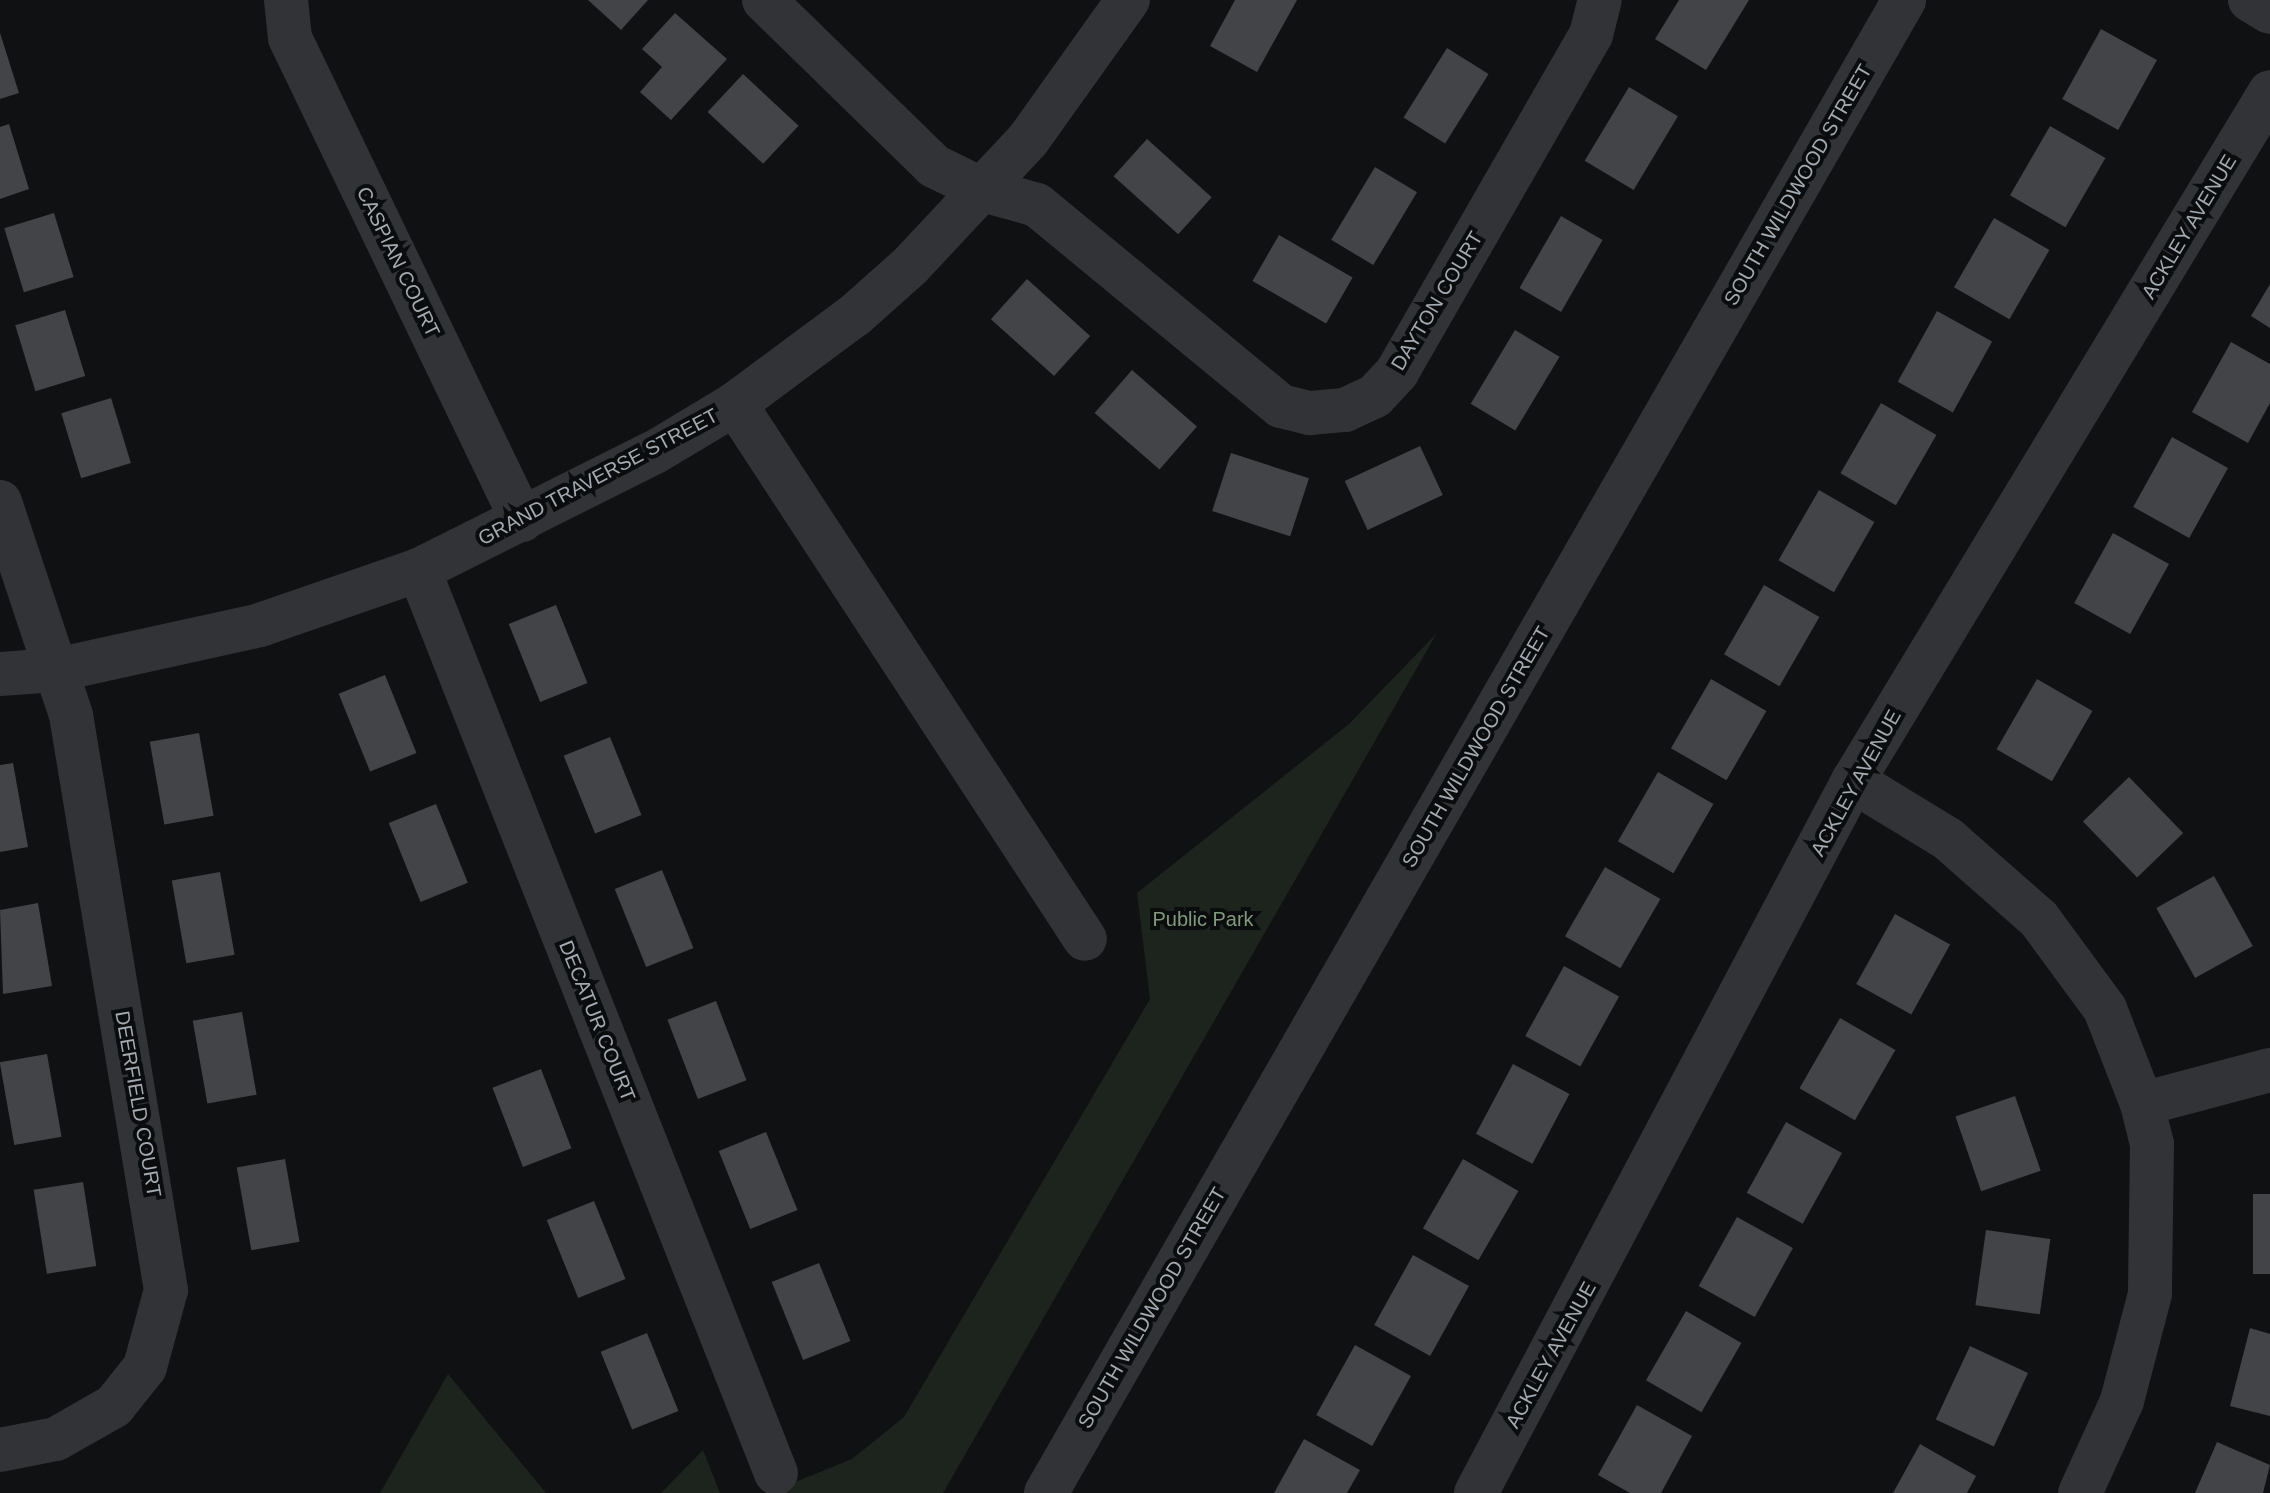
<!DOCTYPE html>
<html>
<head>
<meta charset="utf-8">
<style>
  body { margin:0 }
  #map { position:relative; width:2270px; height:1493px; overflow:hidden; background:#101112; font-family:Arial,sans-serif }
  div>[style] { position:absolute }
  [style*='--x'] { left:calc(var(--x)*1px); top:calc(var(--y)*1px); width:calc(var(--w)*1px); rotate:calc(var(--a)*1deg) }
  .green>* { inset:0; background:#1d241d }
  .building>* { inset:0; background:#424447; transform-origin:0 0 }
  .minor>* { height:44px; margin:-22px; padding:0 22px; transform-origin:22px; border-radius:22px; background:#323336 }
  .tertiary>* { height:44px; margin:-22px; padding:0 22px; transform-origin:22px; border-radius:22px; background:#323336 }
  span { translate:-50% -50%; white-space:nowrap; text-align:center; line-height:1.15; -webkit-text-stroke:8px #0b0c0d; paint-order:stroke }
  .street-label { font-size:20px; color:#a3aab1 }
  .park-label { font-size:20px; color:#7f9b7b }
</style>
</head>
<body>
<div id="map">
  <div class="green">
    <div style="clip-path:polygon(1437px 633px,943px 1493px,768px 1493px,852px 1459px,904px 1417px,1150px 999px,1137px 893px,1349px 724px)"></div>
    <div style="clip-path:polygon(448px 1374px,546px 1493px,380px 1493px)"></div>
    <div style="clip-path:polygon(703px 1450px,720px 1493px,661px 1493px)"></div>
  </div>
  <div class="building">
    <div style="clip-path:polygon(588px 0,648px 0,621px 30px)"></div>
    <div style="clip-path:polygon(1235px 0,1297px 0,1257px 72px,1210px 46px)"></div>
    <div style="clip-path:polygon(1679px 0,1749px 0,1706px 70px,1655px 39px)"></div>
    <div style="clip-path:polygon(675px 13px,727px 59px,671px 120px,640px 92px,662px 67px,642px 49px)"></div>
    <div style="left:2101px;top:29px;width:64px;height:80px;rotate:29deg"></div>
    <div style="clip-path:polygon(0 33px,19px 93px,0 99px)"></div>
    <div style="left:1447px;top:48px;width:49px;height:82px;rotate:32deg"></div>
    <div style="left:743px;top:74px;width:76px;height:52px;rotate:43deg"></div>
    <div style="left:1629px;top:87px;width:57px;height:86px;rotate:31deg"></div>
    <div style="clip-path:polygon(9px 124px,29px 189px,0 199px,0 127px)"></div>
    <div style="left:2050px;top:126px;width:64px;height:80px;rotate:30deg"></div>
    <div style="left:1147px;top:139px;width:87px;height:50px;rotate:42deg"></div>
    <div style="left:1375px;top:167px;width:49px;height:85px;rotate:31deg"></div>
    <div style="left:54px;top:213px;width:67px;height:52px;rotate:73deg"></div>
    <div style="left:1561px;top:216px;width:48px;height:83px;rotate:30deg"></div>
    <div style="left:1994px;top:218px;width:64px;height:80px;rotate:30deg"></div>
    <div style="left:1279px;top:235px;width:85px;height:53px;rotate:30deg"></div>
    <div style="left:1027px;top:279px;width:85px;height:54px;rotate:42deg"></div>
    <div style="clip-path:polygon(2270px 284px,2270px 328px,2251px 316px)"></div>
    <div style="left:65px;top:310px;width:69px;height:52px;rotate:73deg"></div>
    <div style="left:1937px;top:311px;width:63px;height:81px;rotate:29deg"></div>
    <div style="left:1515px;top:330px;width:52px;height:86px;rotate:31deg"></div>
    <div style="clip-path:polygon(2231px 342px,2270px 364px,2270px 403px,2248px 443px,2192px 412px)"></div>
    <div style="left:1132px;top:370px;width:86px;height:57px;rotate:41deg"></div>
    <div style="left:111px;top:398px;width:68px;height:52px;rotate:73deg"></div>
    <div style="left:1881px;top:403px;width:64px;height:81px;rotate:30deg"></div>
    <div style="left:2172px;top:437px;width:64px;height:80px;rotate:29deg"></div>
    <div style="left:1420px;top:446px;width:54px;height:83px;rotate:65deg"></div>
    <div style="left:1231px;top:453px;width:82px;height:61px;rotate:18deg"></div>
    <div style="left:1819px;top:490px;width:64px;height:81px;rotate:30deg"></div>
    <div style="left:2113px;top:533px;width:64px;height:80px;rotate:29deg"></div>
    <div style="left:1764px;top:585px;width:64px;height:80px;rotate:30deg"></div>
    <div style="left:556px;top:605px;width:84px;height:51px;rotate:68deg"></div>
    <div style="left:385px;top:675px;width:84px;height:50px;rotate:68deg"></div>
    <div style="left:1711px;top:679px;width:64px;height:80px;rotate:30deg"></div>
    <div style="left:2037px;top:679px;width:64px;height:81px;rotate:30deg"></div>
    <div style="left:199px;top:733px;width:84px;height:50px;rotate:80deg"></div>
    <div style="left:610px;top:737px;width:84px;height:50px;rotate:68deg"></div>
    <div style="clip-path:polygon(13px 763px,28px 847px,0 852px,0 765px)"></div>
    <div style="left:1658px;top:772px;width:64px;height:80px;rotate:30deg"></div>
    <div style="left:2129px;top:777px;width:78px;height:64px;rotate:46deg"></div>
    <div style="left:436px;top:804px;width:85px;height:51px;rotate:68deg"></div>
    <div style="left:1605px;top:867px;width:64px;height:80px;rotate:30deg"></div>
    <div style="left:662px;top:870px;width:84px;height:51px;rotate:68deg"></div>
    <div style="left:220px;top:872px;width:84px;height:49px;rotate:80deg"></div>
    <div style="left:2214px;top:876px;width:80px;height:66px;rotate:61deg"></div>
    <div style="clip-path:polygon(38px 903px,52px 986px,3px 994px,0 910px)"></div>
    <div style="left:1895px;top:914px;width:63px;height:80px;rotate:29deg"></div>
    <div style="left:1564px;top:966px;width:63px;height:80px;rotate:29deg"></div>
    <div style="left:716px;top:1001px;width:85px;height:52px;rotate:69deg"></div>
    <div style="left:242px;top:1012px;width:84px;height:50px;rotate:80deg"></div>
    <div style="left:1840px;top:1018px;width:64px;height:81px;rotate:30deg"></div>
    <div style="left:47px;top:1054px;width:84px;height:48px;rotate:80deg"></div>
    <div style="left:1513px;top:1064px;width:64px;height:79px;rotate:28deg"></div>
    <div style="left:541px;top:1069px;width:85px;height:52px;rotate:69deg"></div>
    <div style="left:2015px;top:1096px;width:79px;height:63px;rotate:71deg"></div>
    <div style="left:1786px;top:1122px;width:64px;height:81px;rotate:29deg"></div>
    <div style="left:766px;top:1132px;width:84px;height:51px;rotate:68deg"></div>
    <div style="left:285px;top:1159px;width:84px;height:49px;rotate:80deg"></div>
    <div style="left:1463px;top:1159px;width:64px;height:80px;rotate:30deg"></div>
    <div style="left:83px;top:1182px;width:85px;height:50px;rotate:81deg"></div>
    <div style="left:2253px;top:1194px;width:17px;height:80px"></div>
    <div style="left:594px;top:1201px;width:84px;height:51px;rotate:68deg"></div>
    <div style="left:1737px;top:1217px;width:64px;height:79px;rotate:29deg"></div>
    <div style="left:1986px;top:1230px;width:65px;height:76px;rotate:8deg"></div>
    <div style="left:1413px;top:1255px;width:64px;height:80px;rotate:29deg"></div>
    <div style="left:819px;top:1263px;width:84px;height:51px;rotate:68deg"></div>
    <div style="left:1686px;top:1311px;width:64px;height:80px;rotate:30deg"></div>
    <div style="clip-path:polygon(2250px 1328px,2270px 1334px,2270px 1416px,2230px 1406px)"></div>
    <div style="left:647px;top:1333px;width:84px;height:50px;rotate:68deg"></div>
    <div style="left:1355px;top:1345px;width:64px;height:80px;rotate:29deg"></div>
    <div style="left:1970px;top:1346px;width:64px;height:81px;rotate:25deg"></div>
    <div style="clip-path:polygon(1637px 1405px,1692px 1436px,1661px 1493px,1630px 1493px,1598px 1475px)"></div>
    <div style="clip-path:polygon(1304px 1439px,1360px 1470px,1347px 1493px,1274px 1493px)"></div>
    <div style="clip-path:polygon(2217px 1442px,2270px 1465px,2263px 1493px,2195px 1493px)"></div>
    <div style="clip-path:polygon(1920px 1444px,1976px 1476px,1967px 1493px,1893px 1493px)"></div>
  </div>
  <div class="minor">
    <div style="--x:286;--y:0;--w:38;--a:84"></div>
    <div style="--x:290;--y:38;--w:535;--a:64.3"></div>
    <div style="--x:764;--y:0;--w:238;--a:44.3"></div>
    <div style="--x:934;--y:166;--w:55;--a:26.1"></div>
    <div style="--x:983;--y:190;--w:56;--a:15.5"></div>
    <div style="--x:1037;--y:205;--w:316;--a:39.5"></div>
    <div style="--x:1281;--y:406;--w:30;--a:14"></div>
    <div style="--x:1310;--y:413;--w:35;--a:-5"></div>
    <div style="--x:1345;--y:410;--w:33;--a:-25"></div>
    <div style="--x:1375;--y:396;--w:33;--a:-47"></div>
    <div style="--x:1397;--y:372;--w:389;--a:-60.1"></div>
    <div style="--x:1591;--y:35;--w:36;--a:-76"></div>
    <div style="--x:735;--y:404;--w:639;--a:56.81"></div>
    <div style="--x:0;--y:502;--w:177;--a:71.6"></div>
    <div style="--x:56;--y:670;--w:209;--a:-12.4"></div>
    <div style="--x:260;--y:625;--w:168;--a:-19.1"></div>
    <div style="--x:419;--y:570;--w:264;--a:-26.6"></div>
    <div style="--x:655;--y:452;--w:93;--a:-31"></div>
    <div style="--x:735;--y:404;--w:149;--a:-36.6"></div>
    <div style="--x:855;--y:315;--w:74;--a:-41.7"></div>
    <div style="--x:910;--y:266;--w:173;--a:-46.9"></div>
    <div style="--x:1028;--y:140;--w:172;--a:-54.5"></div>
    <div style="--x:419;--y:570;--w:971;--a:68.43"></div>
    <div style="--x:0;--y:674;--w:56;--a:-4.1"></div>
    <div style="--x:56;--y:670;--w:47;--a:71.6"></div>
    <div style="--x:71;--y:715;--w:583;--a:80.62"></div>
    <div style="--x:166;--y:1290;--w:80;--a:105.3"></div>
    <div style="--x:145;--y:1367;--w:50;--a:128.5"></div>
    <div style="--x:114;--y:1406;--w:67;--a:150.4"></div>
    <div style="--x:56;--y:1439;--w:57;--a:168.9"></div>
    <div style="--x:1853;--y:781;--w:111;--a:31.4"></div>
    <div style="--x:1948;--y:839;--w:121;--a:41.3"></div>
    <div style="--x:2039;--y:919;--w:112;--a:53.7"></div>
    <div style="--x:2105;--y:1009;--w:102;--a:68.7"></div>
    <div style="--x:2142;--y:1104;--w:41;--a:76"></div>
    <div style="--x:2152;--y:1144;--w:150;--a:90.8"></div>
    <div style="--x:2150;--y:1294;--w:111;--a:104.7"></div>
    <div style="--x:2122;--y:1401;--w:101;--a:114.5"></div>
    <div style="--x:2142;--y:1104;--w:132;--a:-14.9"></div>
    <div style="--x:1476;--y:1493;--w:806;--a:-62.1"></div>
    <div style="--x:1853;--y:781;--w:805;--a:-58.82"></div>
  </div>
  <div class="tertiary">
    <div style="--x:2250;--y:0;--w:23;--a:31"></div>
    <div style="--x:1046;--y:1493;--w:1722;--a:-60.11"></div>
  </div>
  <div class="street-label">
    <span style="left:1798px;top:185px;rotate:-60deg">SOUTH WILDWOOD STREET</span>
    <span style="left:2189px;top:227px;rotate:-59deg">ACKLEY AVENUE</span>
    <span style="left:398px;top:262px;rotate:64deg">CASPIAN COURT</span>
    <span style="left:1437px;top:301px;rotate:-59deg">DAYTON COURT</span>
    <span style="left:598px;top:477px;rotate:-28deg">GRAND TRAVERSE STREET</span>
    <span style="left:1476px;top:747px;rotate:-60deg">SOUTH WILDWOOD STREET</span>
    <span style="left:1856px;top:783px;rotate:-61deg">ACKLEY AVENUE</span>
    <span style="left:597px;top:1021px;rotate:68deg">DECATUR COURT</span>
    <span style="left:138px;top:1104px;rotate:80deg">DEERFIELD COURT</span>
    <span style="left:1152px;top:1308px;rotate:-60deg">SOUTH WILDWOOD STREET</span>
    <span style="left:1551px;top:1355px;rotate:-61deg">ACKLEY AVENUE</span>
  </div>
  <div class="park-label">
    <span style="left:1203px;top:919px">Public Park</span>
  </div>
</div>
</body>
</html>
